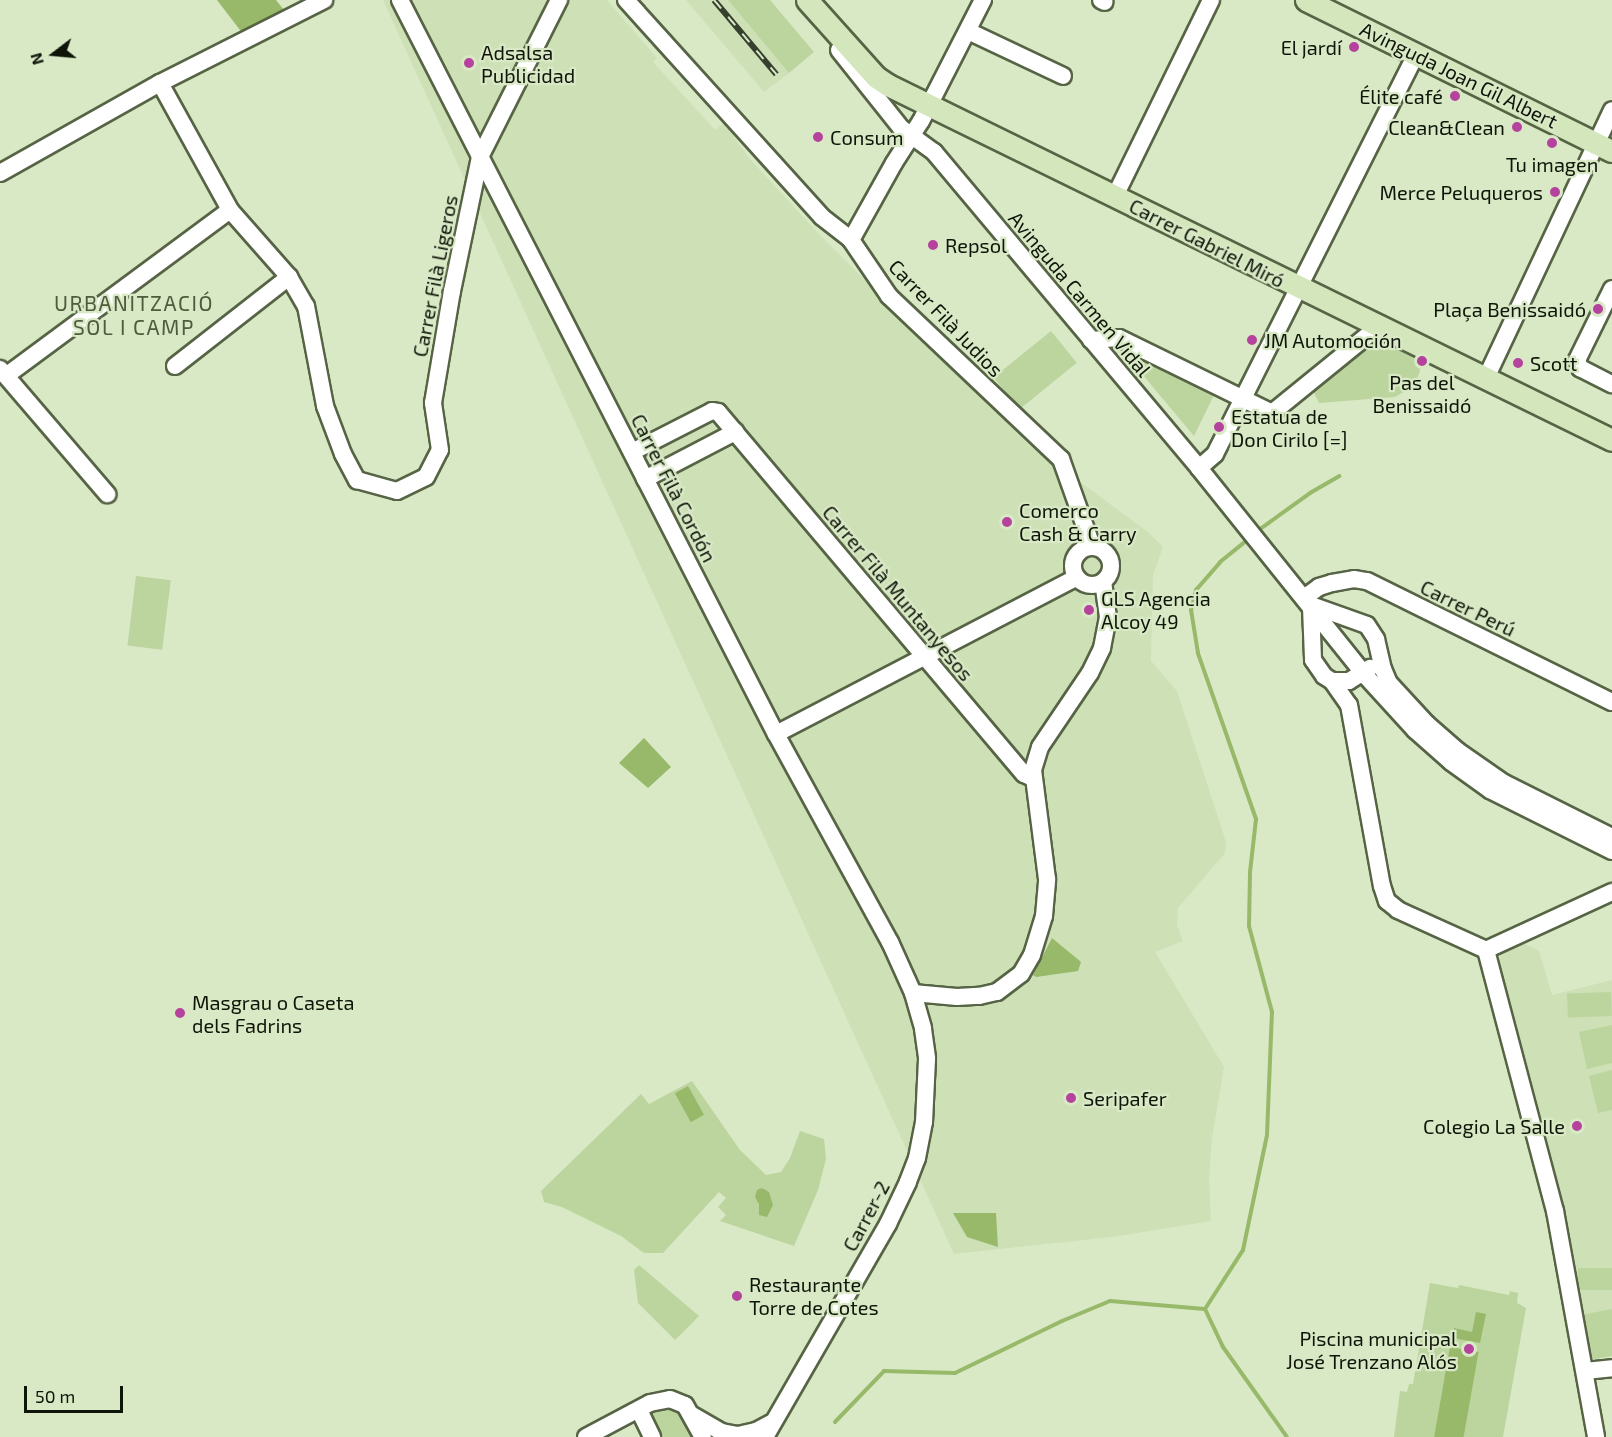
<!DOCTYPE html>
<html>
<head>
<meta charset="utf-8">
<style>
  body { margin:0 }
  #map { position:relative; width:1612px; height:1437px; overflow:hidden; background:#d9e9c6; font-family:"Exo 2",sans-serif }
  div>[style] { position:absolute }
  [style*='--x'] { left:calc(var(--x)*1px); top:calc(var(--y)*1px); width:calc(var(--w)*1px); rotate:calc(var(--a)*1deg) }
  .built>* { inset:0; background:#cde0b6 }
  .green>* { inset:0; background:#bcd49e; transform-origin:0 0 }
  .water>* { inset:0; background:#97b969; transform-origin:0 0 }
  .stream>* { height:4px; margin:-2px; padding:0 2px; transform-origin:2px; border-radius:2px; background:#97b969 }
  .roads { filter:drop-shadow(2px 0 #566445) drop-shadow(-2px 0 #566445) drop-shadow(0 2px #566445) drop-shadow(0 -2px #566445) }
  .minor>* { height:16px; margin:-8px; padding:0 8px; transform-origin:8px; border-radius:8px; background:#fff }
  .minor>.ring { margin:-8px; padding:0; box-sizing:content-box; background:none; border:16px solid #fff; border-radius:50% }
  .major>* { height:21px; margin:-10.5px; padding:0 10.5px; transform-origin:10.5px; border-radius:10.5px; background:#d4e7bc }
  .rail>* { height:6px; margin-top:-3px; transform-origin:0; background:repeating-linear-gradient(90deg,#d9e9c6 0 11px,#373f2d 0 22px); box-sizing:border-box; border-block:2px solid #373f2d }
  .dots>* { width:16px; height:16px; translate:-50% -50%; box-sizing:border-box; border:3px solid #d9e9c6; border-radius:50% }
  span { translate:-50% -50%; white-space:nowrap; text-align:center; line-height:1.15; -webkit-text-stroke:4.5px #d9e9c6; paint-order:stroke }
  .poi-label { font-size:20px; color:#0f1508 }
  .right { translate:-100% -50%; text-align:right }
  .left { translate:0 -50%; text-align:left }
  .street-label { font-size:20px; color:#0f1508 }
  .neighbourhood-label { font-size:21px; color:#4e5b3d; letter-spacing:1.5px }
  .north { position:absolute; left:24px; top:24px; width:60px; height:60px; -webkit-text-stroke:4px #d9e9c6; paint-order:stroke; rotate:254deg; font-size:16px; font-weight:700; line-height:24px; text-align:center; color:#0f1508 }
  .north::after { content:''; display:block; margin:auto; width:21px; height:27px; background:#0f1508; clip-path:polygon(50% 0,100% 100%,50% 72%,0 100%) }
  .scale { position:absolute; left:24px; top:1386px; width:99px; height:27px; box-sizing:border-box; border:3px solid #0f1508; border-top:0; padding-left:8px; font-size:18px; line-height:21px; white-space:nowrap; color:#0f1508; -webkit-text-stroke:4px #d9e9c6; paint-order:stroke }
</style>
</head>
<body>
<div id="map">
  <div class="built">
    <div style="clip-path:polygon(383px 0,607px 0,657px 58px,653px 62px,715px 130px,724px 123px,749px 158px,818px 233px,1027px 443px,1148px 532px,1163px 547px,1153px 575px,1151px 661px,1177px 691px,1226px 842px,1225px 853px,1178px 908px,1177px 925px,1183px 941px,1155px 952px,1224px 1067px,1212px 1138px,1209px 1178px,1211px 1221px,1112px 1237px,954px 1254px)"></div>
    <div style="clip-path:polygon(686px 0,728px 0,789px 73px,764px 92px)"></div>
    <div style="clip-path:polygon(1523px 943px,1539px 951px,1552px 995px,1612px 980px,1612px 1356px,1589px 1360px,1558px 1186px,1499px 960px,1502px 952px)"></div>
  </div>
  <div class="green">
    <div style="clip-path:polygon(728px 0,770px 0,814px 52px,789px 73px)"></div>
    <div style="left:1051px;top:331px;width:41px;height:74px;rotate:51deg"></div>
    <div style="clip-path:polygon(1378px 339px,1423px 362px,1415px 385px,1395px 397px,1319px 403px,1313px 391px)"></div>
    <div style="clip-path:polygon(1138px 357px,1215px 393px,1194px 436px,1132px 362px)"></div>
    <div style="left:136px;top:576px;width:35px;height:70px;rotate:7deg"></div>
    <div style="left:1611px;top:992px;width:24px;height:44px;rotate:88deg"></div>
    <div style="clip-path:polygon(1612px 1025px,1612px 1063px,1587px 1069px,1579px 1032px)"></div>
    <div style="clip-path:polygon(1612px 1070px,1612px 1110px,1598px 1113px,1589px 1076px)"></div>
    <div style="clip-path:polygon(692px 1081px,740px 1150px,766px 1175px,781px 1172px,790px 1158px,800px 1131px,824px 1139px,826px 1159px,818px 1190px,794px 1246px,720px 1221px,726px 1215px,718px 1207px,726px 1198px,719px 1192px,663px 1253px,644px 1253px,621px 1236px,562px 1207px,544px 1202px,541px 1191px,641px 1094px,649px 1104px)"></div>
    <div style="clip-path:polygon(639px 1265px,699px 1316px,675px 1340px,638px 1303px,634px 1270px)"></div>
    <div style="left:1612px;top:1268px;width:22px;height:34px;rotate:90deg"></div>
    <div style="clip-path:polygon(1430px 1283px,1458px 1288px,1459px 1285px,1509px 1295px,1510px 1291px,1518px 1293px,1517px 1303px,1526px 1308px,1503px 1437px,1394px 1437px,1400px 1391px,1407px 1392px,1409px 1384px,1413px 1384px)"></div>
    <div style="clip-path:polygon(1612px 1309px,1612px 1356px,1589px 1360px,1581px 1315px)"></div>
    <div style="clip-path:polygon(656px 1406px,681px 1409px,695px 1437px,661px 1437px,648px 1411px)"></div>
  </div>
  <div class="water">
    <div style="clip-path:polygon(217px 0,276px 0,284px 10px,243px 34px)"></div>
    <div style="clip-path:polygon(644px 738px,671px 767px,648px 788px,619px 763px)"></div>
    <div style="clip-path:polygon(1052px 938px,1081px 962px,1078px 971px,1036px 977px,1033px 975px)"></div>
    <div style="left:688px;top:1086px;width:33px;height:15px;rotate:61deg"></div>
    <div style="clip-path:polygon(762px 1188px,769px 1192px,773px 1205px,767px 1217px,759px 1215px,759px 1204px,755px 1197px,757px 1190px)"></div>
    <div style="clip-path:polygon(953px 1213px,996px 1213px,998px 1247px,967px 1237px)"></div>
    <div style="clip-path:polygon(1476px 1312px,1486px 1314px,1480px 1343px,1453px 1338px,1454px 1328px,1472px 1332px)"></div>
    <div style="left:1450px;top:1347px;width:29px;height:92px;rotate:10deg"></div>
  </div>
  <div class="stream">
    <div style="--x:1256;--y:532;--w:67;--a:-35.8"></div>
    <div style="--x:1310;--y:493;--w:34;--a:-30"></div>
    <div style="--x:1205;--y:1309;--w:70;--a:-57.2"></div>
    <div style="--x:1243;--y:1250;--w:117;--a:-78.2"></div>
    <div style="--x:1267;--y:1135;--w:123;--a:-87.7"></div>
    <div style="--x:1272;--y:1012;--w:89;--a:-105"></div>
    <div style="--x:1249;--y:926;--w:54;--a:-88.9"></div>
    <div style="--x:1250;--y:872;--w:53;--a:-83.5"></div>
    <div style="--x:1256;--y:819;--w:176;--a:-109.3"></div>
    <div style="--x:1198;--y:653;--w:44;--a:-99.2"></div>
    <div style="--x:1191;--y:610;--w:21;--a:-76"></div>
    <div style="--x:1196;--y:590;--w:37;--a:-49"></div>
    <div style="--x:1220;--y:562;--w:36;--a:-39"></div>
    <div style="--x:1205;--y:1309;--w:42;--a:64.7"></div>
    <div style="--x:1223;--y:1347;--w:110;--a:54.6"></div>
    <div style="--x:835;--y:1422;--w:71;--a:-46.1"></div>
    <div style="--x:884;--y:1371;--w:71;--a:1.6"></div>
    <div style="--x:955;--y:1373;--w:119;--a:-25.9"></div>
    <div style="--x:1062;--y:1321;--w:52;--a:-22.6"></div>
    <div style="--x:1110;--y:1301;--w:95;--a:4.8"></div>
  </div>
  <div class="roads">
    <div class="minor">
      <div style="--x:400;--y:0;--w:825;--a:62.88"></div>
      <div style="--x:776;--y:734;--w:237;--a:61.3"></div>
      <div style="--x:890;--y:942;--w:56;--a:65.7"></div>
      <div style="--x:913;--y:993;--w:37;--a:74"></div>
      <div style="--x:923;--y:1029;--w:30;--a:82"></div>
      <div style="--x:927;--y:1059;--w:63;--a:92.7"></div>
      <div style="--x:924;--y:1122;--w:37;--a:101"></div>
      <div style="--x:917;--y:1158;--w:26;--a:111"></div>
      <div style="--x:908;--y:1182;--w:47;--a:115.5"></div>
      <div style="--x:888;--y:1224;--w:246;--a:120"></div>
      <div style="--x:626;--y:0;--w:292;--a:47.9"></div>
      <div style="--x:822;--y:217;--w:37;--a:38"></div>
      <div style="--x:851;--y:240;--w:68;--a:55.8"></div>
      <div style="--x:889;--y:296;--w:237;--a:43.5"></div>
      <div style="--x:1061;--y:459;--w:92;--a:70.4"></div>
      <div style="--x:1101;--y:0;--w:4;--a:27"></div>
      <div style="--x:968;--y:31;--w:105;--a:25.3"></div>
      <div style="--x:839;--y:50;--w:100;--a:51.5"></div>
      <div style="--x:901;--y:128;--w:41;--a:36"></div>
      <div style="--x:934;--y:152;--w:412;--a:50"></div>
      <div style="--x:1199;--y:468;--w:264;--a:51.3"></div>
      <div style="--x:1364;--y:674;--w:76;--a:47.7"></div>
      <div style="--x:1415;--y:730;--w:48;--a:41.6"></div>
      <div style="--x:1451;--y:762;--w:48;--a:35.7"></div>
      <div style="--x:1490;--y:790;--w:136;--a:26.6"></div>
      <div style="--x:160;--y:83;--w:145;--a:61.1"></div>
      <div style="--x:230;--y:210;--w:89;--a:48.6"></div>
      <div style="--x:289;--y:277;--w:34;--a:60"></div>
      <div style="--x:306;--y:306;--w:102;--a:79.2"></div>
      <div style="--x:325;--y:406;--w:51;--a:69.4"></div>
      <div style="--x:343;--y:454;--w:30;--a:62"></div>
      <div style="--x:357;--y:480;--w:41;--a:15.4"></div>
      <div style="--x:397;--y:491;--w:32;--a:-26"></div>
      <div style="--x:426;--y:477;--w:30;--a:-63"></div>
      <div style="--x:440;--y:450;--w:48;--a:-98.5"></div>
      <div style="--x:433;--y:403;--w:114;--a:-80.4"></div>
      <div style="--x:452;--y:291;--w:137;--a:-78.2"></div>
      <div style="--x:480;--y:157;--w:176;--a:-63.3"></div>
      <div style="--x:0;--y:173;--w:184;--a:-29.4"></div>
      <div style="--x:160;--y:83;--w:184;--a:-26.8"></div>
      <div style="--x:1115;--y:196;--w:218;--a:-63.9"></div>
      <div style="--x:851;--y:240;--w:88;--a:-60.8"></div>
      <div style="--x:894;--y:163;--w:50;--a:-57.3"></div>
      <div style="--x:921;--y:121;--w:136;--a:-62.9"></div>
      <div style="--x:1612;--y:289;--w:79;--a:116.2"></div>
      <div style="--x:1577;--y:360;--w:9;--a:69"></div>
      <div style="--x:1580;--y:368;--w:36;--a:27"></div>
      <div style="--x:1091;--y:340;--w:28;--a:-4"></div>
      <div style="--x:1119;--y:338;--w:170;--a:26.1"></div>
      <div style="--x:1272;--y:413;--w:136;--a:-39.1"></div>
      <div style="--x:175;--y:366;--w:145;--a:-38"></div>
      <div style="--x:0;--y:369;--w:165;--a:49.4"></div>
      <div style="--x:7;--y:375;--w:277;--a:-36.5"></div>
      <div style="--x:1486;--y:378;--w:296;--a:-64.8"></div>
      <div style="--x:632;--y:452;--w:90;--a:-27.1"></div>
      <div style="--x:712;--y:411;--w:6;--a:9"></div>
      <div style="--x:718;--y:412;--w:474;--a:49.8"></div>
      <div style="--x:1024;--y:774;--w:10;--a:24"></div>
      <div style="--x:1199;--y:468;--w:21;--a:-41"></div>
      <div style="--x:1215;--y:454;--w:448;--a:-63.3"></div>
      <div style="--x:645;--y:479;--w:102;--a:-27.6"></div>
      <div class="ring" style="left:1073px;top:547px;width:22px;height:22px"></div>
      <div style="--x:1304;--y:598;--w:19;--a:-36"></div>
      <div style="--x:1319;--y:587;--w:14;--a:-17"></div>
      <div style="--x:1332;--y:583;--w:22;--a:-10"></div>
      <div style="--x:1354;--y:579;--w:13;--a:9"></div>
      <div style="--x:1367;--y:581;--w:273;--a:26.3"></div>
      <div style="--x:1311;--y:605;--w:59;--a:19.7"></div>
      <div style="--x:1367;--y:625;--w:17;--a:57"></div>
      <div style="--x:1376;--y:639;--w:31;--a:77"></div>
      <div style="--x:1383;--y:669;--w:15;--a:67"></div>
      <div style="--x:1389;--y:683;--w:56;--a:47.2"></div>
      <div style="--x:1427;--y:724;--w:41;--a:41.1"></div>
      <div style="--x:1458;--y:751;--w:56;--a:34.8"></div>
      <div style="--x:1504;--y:783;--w:121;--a:26.6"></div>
      <div style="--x:1311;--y:607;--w:53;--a:87.8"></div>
      <div style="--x:1313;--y:660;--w:19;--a:55"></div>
      <div style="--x:1324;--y:676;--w:9;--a:32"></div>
      <div style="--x:1332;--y:681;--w:17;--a:0"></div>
      <div style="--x:1349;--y:681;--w:25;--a:-32"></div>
      <div style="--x:1332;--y:681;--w:29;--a:55"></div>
      <div style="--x:1349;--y:705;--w:184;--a:79.7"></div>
      <div style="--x:1382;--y:886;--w:16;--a:72"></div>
      <div style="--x:1387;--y:901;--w:14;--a:39"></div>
      <div style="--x:1398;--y:910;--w:97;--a:24.4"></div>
      <div style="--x:776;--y:734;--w:339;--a:-27.5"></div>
      <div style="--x:1486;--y:950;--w:270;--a:75.2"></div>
      <div style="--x:1555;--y:1211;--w:230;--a:79.7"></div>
      <div style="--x:1486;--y:950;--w:139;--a:-24.7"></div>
      <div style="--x:913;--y:993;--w:44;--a:5.2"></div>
      <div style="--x:957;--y:997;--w:22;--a:-3"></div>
      <div style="--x:979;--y:996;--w:18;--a:-13"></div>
      <div style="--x:997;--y:992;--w:30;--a:-37"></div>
      <div style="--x:1021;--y:974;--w:22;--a:-60"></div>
      <div style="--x:1032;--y:955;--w:41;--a:-72.9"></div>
      <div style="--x:1044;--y:916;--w:37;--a:-85"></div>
      <div style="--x:1047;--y:879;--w:110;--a:-97.3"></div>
      <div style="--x:1033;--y:770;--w:24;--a:-73"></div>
      <div style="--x:1040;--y:747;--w:89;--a:-56"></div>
      <div style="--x:1090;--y:673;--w:28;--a:-64"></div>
      <div style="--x:1102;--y:648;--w:32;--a:-79"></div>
      <div style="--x:1108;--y:617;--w:35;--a:-98"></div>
      <div style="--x:1585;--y:1371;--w:27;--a:-6"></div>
      <div style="--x:639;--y:1410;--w:30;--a:64"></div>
      <div style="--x:692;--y:1415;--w:34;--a:30"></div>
      <div style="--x:722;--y:1432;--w:16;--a:11"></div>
      <div style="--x:738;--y:1435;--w:18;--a:-13"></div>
      <div style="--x:756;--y:1431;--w:17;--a:-28"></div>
      <div style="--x:586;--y:1437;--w:72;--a:-28"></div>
      <div style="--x:650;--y:1403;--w:20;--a:-11"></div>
      <div style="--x:670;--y:1399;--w:16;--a:22"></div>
      <div style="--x:685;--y:1405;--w:37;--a:61"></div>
    </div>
    <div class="major">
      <div style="--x:807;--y:0;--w:103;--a:48.1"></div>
      <div style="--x:876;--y:77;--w:14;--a:34"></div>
      <div style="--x:888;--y:85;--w:806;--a:26.12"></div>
      <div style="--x:1306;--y:0;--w:341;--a:26.3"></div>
    </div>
  </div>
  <div class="rail">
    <div style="--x:714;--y:0;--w:97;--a:50"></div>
  </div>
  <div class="dots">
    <div style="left:1354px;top:47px;background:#b5439d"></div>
    <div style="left:469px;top:63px;background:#b5439d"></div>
    <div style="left:1455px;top:96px;background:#b5439d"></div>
    <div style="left:1517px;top:127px;background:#b5439d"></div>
    <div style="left:818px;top:137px;background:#b5439d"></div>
    <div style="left:1552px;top:143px;background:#b5439d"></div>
    <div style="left:1555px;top:192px;background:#b5439d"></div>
    <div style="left:933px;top:245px;background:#b5439d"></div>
    <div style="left:1598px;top:309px;background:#b5439d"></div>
    <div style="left:1252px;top:340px;background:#b5439d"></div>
    <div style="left:1422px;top:361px;background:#b5439d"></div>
    <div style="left:1518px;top:363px;background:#b5439d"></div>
    <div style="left:1219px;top:427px;background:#b5439d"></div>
    <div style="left:1007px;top:522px;background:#b5439d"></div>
    <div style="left:1089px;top:610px;background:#b5439d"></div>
    <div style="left:180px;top:1013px;background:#b5439d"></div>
    <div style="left:1071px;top:1098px;background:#b5439d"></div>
    <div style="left:1577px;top:1126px;background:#b5439d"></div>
    <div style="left:737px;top:1296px;background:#b5439d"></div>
    <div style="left:1469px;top:1349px;background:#b5439d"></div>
  </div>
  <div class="poi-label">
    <span class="right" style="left:1342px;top:47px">El jardí</span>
    <span class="left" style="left:481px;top:64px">Adsalsa<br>Publicidad</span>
    <span class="right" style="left:1443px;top:96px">Élite café</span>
    <span class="right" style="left:1505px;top:127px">Clean&amp;Clean</span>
    <span class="left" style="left:830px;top:137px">Consum</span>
    <span style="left:1552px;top:164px">Tu imagen</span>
    <span class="right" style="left:1543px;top:192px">Merce Peluqueros</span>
    <span class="left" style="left:945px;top:245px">Repsol</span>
    <span class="right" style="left:1586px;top:309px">Plaça Benissaidó</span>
    <span class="left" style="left:1264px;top:340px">JM Automoción</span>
    <span class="left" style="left:1530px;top:363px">Scott</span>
    <span style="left:1422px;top:394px">Pas del<br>Benissaidó</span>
    <span class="left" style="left:1231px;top:428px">Estatua de<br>Don Cirilo [=]</span>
    <span class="left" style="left:1019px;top:522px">Comerco<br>Cash &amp; Carry</span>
    <span class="left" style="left:1101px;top:610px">GLS Agencia<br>Alcoy 49</span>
    <span class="left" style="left:192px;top:1014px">Masgrau o Caseta<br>dels Fadrins</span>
    <span class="left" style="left:1083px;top:1098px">Seripafer</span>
    <span class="right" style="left:1565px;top:1126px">Colegio La Salle</span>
    <span class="left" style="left:749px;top:1296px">Restaurante<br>Torre de Cotes</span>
    <span class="right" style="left:1457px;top:1350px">Piscina municipal<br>José Trenzano Alós</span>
  </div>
  <div class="street-label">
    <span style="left:1459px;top:75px;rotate:26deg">Avinguda Joan Gil Albert</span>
    <span style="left:1207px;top:243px;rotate:27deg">Carrer Gabriel Miró</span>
    <span style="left:435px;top:276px;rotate:-79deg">Carrer Filà Ligeros</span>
    <span style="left:1080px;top:294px;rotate:50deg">Avinguda Carmen Vidal</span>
    <span style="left:946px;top:318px;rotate:46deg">Carrer Filà Judios</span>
    <span style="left:674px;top:488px;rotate:63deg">Carrer Filà Cordón</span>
    <span style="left:898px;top:593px;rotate:50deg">Carrer Filà Muntanyesos</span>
    <span style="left:1468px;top:608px;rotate:26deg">Carrer Perú</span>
    <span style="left:866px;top:1216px;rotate:-62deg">Carrer-2</span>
  </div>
  <div class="neighbourhood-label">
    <span style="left:134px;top:315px">URBANITZACIÓ<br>SOL I CAMP</span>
  </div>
  <div class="north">N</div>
  <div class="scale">50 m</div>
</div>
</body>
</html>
